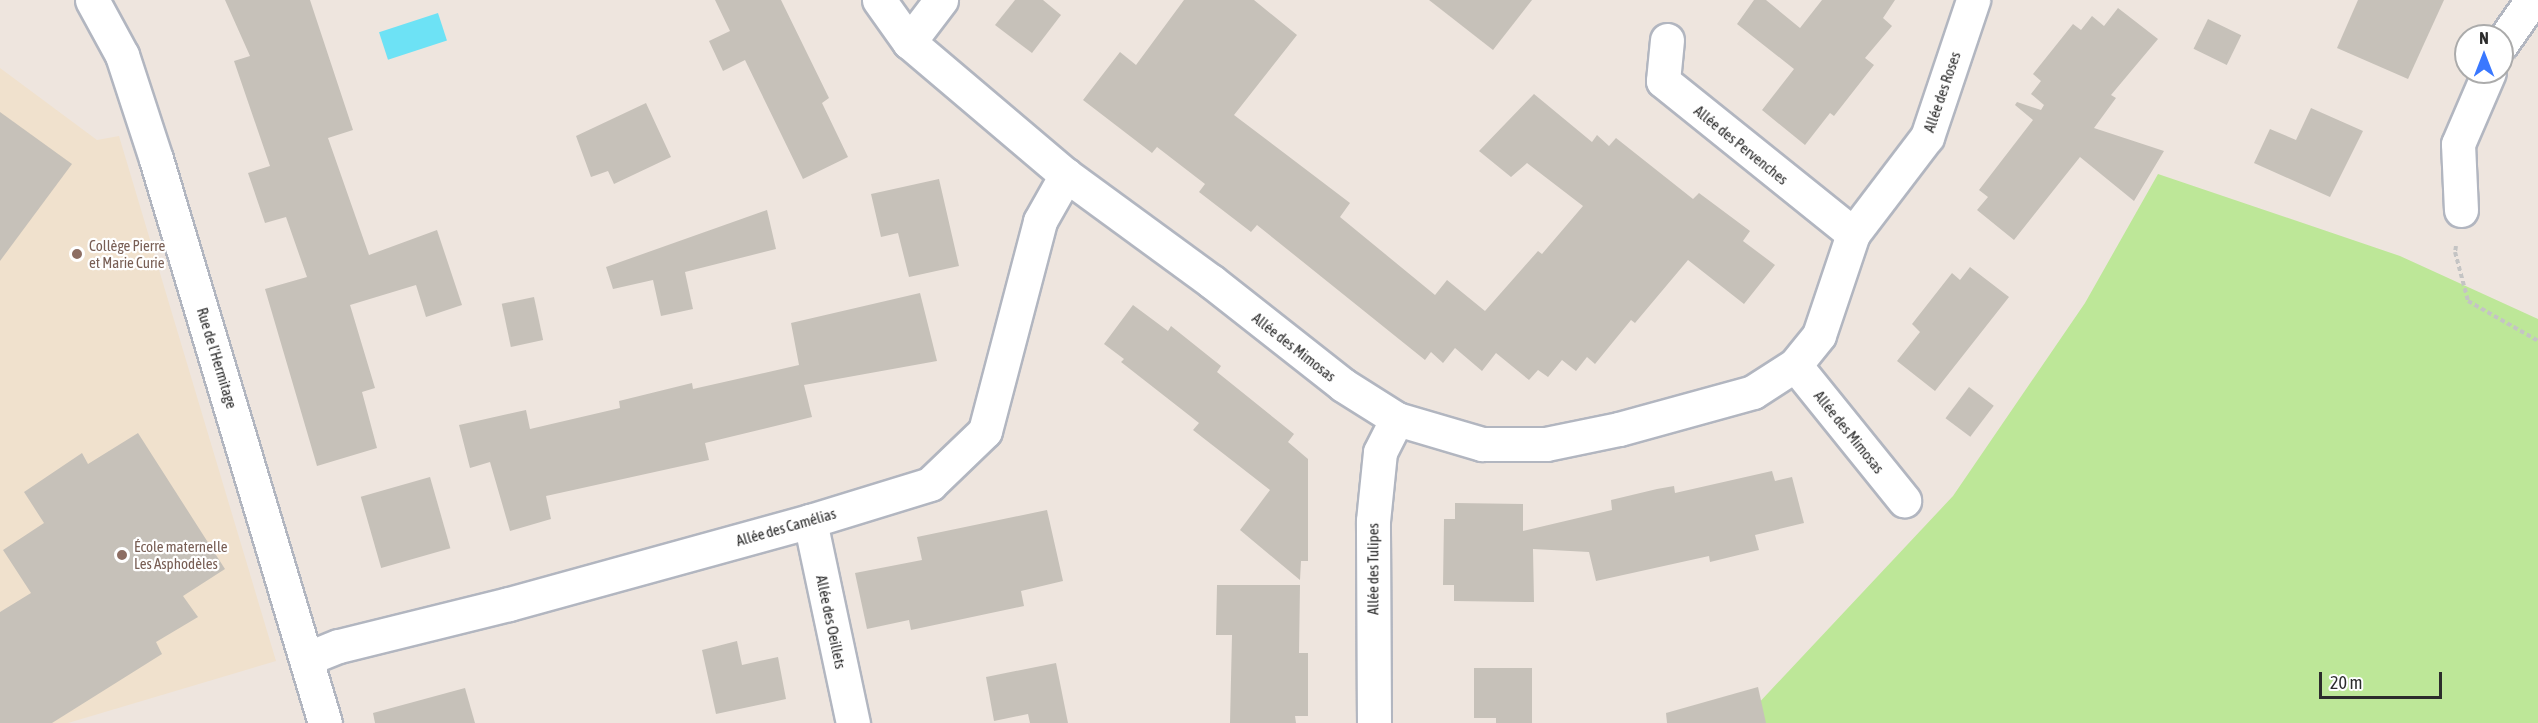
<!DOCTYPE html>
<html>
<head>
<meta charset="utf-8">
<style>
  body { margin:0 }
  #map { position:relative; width:2538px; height:723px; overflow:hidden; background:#eee5de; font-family:"Asap Condensed",sans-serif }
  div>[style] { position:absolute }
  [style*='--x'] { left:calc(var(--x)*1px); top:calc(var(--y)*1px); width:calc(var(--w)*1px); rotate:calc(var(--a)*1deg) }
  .education>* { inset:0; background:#f0e1cd }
  .green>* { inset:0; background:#bde798 }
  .water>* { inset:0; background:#6de2f5; transform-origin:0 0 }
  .building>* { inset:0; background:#c6c1b9; transform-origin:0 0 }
  .path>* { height:4px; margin-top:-2px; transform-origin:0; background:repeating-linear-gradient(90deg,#c4c4c4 0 4.5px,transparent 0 7.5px) }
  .roads { filter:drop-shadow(2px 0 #b2b6c0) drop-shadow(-2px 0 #b2b6c0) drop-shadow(0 2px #b2b6c0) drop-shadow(0 -2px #b2b6c0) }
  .minor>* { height:33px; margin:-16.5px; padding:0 16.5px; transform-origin:16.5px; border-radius:16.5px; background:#fff }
  .tertiary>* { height:33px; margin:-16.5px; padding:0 16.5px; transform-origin:16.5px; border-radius:16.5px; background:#fff }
  .dots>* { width:16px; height:16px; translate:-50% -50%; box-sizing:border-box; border:3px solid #fff; border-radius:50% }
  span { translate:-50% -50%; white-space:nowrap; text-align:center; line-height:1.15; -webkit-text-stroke:4.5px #fff; paint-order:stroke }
  .street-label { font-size:15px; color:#2c2c2c }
  .education-label { font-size:15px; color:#785e54 }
  .left { translate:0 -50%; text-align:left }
  .north { position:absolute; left:2454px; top:24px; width:60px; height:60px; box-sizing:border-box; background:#fff; border:2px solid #ababab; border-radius:50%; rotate:0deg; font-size:16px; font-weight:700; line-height:24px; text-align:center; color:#2c2c2c }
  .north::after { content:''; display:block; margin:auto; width:21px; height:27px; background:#3a78ff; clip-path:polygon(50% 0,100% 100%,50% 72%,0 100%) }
  .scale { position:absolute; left:2319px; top:672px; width:123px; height:27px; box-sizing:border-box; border:3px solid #2c2c2c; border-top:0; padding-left:8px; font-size:18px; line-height:21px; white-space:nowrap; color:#2c2c2c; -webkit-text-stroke:4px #fff; paint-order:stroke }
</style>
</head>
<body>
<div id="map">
  <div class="education">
    <div style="clip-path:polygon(0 68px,97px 140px,119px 136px,276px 661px,68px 723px,0 723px)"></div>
  </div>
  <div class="green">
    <div style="clip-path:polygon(2158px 174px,2400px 256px,2538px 319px,2538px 723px,1740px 723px,1953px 496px,2085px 303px)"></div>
  </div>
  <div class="water">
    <div style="left:438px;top:13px;width:29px;height:62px;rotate:72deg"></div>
  </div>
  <div class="building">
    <div style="clip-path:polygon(225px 0,310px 0,353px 130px,328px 138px,369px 255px,437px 230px,462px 305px,426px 317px,416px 285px,350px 305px,375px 388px,362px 392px,377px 448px,317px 466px,265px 289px,307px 277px,286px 217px,265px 223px,248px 173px,270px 166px,234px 61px,250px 56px)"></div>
    <div style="clip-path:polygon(715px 0,781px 0,829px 98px,822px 103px,848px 157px,803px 179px,745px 60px,723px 71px,709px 41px,730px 31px)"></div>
    <div style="clip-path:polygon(1015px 0,1043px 0,1061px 15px,1032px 53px,995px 25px)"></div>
    <div style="clip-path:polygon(1184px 0,1254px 0,1297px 35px,1234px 115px,1350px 203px,1340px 217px,1435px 295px,1447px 280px,1485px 311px,1538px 251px,1542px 254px,1583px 206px,1527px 163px,1511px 177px,1479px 151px,1534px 94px,1592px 142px,1597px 135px,1609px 146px,1616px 138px,1693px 199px,1699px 193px,1750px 231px,1743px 241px,1775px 265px,1744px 304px,1688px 260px,1635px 323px,1631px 320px,1595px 364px,1587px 357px,1576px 371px,1562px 360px,1548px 377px,1538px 370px,1529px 380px,1496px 353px,1482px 371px,1455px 348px,1443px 363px,1431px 352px,1425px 360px,1257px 225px,1251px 232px,1199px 192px,1205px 184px,1157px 147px,1152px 153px,1083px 100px,1120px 52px,1136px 65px)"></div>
    <div style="clip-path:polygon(1429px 0,1532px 0,1493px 50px)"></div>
    <div style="clip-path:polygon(1754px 0,1766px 0,1800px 28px,1822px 0,1895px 0,1883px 18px,1892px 26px,1865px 58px,1874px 65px,1834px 116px,1830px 113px,1805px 145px,1762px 110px,1794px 69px,1737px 24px)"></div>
    <div style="clip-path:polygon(2358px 0,2444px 0,2408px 79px,2337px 48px)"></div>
    <div style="clip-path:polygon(2118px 8px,2158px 39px,2111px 95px,2116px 98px,2094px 128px,2164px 151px,2134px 201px,2080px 157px,2014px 240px,1977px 210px,1988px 197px,1979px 190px,2033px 120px,2015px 105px,2017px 102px,2041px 110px,2044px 105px,2031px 94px,2041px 81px,2033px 74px,2073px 24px,2081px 30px,2092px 16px,2104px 26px)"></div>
    <div style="left:2208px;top:19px;width:37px;height:33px;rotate:26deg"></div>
    <div style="clip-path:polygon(646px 103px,671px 157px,614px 184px,608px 171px,591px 177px,576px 136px)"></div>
    <div style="clip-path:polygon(2311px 108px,2363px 131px,2330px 197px,2254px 163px,2270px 129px,2296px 140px)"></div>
    <div style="clip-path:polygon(0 112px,72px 164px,0 261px)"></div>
    <div style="clip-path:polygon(939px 179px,959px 266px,909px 277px,898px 233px,881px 237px,871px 194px)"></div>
    <div style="clip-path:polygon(767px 210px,776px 249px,685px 272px,693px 309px,661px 316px,653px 280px,613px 289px,606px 267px)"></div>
    <div style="clip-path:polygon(1970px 267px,2009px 297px,1935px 391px,1897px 361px,1920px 332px,1912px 324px,1952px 273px,1960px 280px)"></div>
    <div style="clip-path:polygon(920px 293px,937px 361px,804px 385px,812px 417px,705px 443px,709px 460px,546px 496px,551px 519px,510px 531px,490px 462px,470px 468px,459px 425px,526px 410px,530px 429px,620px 408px,619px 401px,692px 383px,693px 389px,799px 365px,791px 323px)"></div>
    <div style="left:534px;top:297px;width:44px;height:33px;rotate:78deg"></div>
    <div style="clip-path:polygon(1133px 305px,1168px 331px,1171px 326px,1221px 366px,1217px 372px,1294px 434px,1288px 442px,1308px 459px,1308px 561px,1301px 561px,1300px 580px,1240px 530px,1270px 490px,1193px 430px,1199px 423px,1121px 362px,1124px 359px,1104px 344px)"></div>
    <div style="left:1969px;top:387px;width:31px;height:39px;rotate:37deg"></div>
    <div style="clip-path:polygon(138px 433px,225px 569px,183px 596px,198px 617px,156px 642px,162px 654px,52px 723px,0 723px,0 612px,31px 593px,3px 550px,44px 523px,24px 492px,82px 453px,88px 464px)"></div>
    <div style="clip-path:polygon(1772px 471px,1775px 481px,1792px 477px,1804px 523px,1755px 535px,1759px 550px,1710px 562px,1709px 556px,1596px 581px,1589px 552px,1533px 549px,1534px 602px,1454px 601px,1454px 585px,1443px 585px,1444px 519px,1455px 519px,1455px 503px,1523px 504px,1523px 531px,1612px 510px,1611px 500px,1657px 489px,1674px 486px,1675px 493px)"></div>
    <div style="left:430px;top:477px;width:74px;height:72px;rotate:74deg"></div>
    <div style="clip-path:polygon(1047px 510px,1063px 581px,1021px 591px,1024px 606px,911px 630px,909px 620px,867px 629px,855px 573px,922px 560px,917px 537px)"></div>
    <div style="clip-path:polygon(1217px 585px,1300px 585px,1299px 653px,1308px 653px,1308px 716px,1295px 716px,1296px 723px,1230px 723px,1232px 635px,1216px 635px)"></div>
    <div style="clip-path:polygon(737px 641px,742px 665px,778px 657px,786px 699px,716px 714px,702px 650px)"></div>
    <div style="clip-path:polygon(1056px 663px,1068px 723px,1030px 723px,1028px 714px,994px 721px,986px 677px)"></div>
    <div style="clip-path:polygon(1474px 668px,1532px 668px,1532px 723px,1496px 723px,1496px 718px,1474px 718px)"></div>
    <div style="clip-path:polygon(1758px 687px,1766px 723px,1667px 723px,1666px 713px)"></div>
    <div style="clip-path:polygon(465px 688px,475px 723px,375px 723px,373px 713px)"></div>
  </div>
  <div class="path">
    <div style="--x:2456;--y:246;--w:6;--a:99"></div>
    <div style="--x:2455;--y:252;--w:51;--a:75.1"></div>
    <div style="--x:2468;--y:301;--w:81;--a:29.7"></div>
  </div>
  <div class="roads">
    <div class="minor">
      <div style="--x:879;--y:0;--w:52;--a:54.5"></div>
      <div style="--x:909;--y:42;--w:206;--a:40.3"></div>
      <div style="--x:1066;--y:175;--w:180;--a:36.2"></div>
      <div style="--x:1211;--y:281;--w:168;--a:38.2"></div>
      <div style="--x:1343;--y:385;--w:64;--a:32.2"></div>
      <div style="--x:1397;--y:419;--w:89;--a:16.4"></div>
      <div style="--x:1482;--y:444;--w:64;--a:0"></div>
      <div style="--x:1546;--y:444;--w:75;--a:-11.6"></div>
      <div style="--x:1619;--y:429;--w:139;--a:-15.4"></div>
      <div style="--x:1753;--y:392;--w:50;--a:-32.7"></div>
      <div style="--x:1795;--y:365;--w:38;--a:-51"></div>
      <div style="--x:1819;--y:335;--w:107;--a:-71.4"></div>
      <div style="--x:1853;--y:234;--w:122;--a:-52.7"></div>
      <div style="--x:1927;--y:137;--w:145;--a:-71.4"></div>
      <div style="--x:1667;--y:40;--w:41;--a:95.6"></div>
      <div style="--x:1663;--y:81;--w:244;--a:38.8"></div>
      <div style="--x:909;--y:42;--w:53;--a:-52.7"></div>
      <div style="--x:2502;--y:43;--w:52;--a:-55.1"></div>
      <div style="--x:2461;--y:210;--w:66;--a:-92.6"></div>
      <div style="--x:2458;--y:144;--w:78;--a:-66.7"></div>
      <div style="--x:1795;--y:365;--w:174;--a:51.1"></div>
      <div style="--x:810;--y:521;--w:207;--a:78"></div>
      <div style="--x:306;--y:659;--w:35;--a:-22"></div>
      <div style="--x:339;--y:646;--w:175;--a:-13.9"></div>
      <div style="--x:509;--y:604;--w:312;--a:-15.4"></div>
      <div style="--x:810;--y:521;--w:126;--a:-17.1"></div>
      <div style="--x:930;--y:484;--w:76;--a:-43.9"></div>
      <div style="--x:985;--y:431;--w:217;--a:-75.3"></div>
      <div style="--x:1040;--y:221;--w:53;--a:-60.5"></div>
      <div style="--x:1374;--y:723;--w:202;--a:-90.3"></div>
      <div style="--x:1373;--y:521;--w:69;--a:-84.2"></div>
      <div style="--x:1380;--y:452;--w:37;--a:-63"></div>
    </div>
    <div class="tertiary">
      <div style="--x:92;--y:0;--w:63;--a:61.4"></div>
      <div style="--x:122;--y:55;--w:109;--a:71.9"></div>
      <div style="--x:156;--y:159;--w:589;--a:73.32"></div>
    </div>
  </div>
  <div class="dots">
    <div style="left:77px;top:254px;background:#8d6e63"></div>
    <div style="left:122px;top:555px;background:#8d6e63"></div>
  </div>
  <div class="street-label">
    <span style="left:1942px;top:92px;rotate:-71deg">Allée des Roses</span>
    <span style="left:1741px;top:145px;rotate:39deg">Allée des Pervenches</span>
    <span style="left:1294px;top:347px;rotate:38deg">Allée des Mimosas</span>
    <span style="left:217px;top:358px;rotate:73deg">Rue de l'Hermitage</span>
    <span style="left:1849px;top:432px;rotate:51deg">Allée des Mimosas</span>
    <span style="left:786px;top:527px;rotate:-16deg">Allée des Camélias</span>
    <span style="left:1373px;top:569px;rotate:-90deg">Allée des Tulipes</span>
    <span style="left:831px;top:622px;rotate:78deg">Allée des Oeillets</span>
  </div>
  <div class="education-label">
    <span class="left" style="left:89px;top:254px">Collège Pierre<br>et Marie Curie</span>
    <span class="left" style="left:134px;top:555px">École maternelle<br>Les Asphodèles</span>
  </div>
  <div class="north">N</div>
  <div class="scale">20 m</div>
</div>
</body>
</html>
